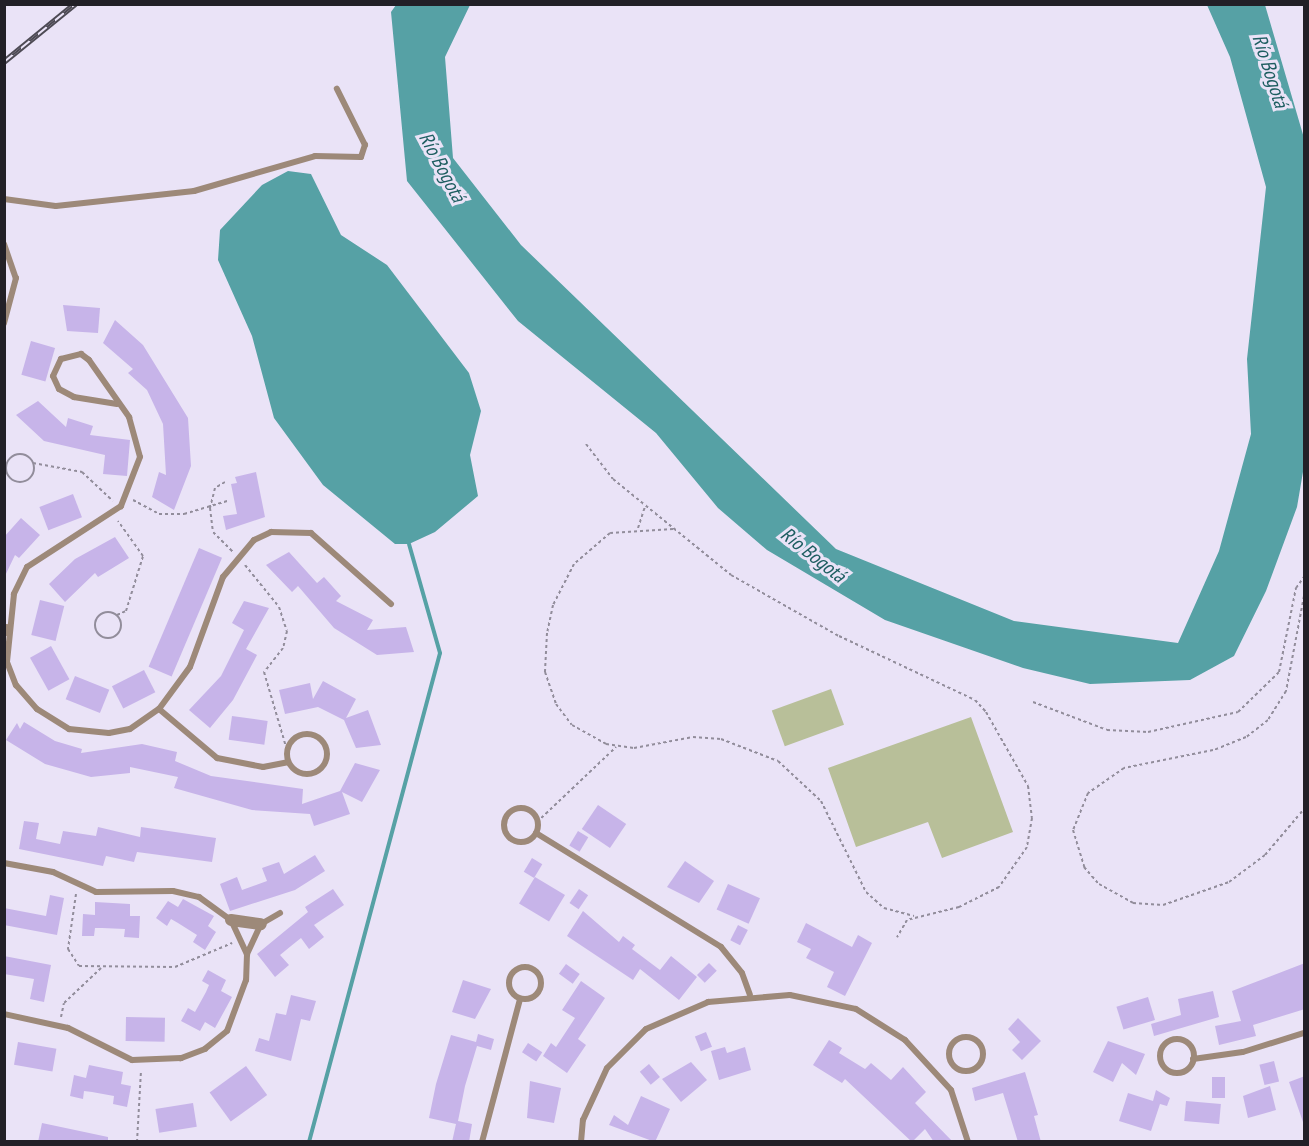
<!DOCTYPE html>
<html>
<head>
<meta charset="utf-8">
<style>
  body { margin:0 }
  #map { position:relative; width:1309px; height:1146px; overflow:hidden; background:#eae3f7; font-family:"PT Sans Narrow",sans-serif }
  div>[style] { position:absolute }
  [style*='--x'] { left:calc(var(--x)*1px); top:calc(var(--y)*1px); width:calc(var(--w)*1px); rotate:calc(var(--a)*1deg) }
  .green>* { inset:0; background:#b8bf99; transform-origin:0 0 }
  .water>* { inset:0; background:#56a1a5 }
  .stream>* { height:4px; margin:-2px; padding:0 2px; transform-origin:2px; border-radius:2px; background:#56a1a5 }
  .building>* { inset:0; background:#c7b4e9; transform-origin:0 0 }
  .path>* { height:2px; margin-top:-1px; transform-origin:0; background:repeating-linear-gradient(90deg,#928d9b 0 3px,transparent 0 6px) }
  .path>.ring { margin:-1px; padding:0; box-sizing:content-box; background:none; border:2px solid #928d9b; border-radius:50% }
  .service>* { height:6px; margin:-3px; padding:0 3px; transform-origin:3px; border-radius:3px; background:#9d8979 }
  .service>.ring { margin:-3px; padding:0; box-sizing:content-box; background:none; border:6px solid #9d8979; border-radius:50% }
  .minor>* { height:12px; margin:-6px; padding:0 6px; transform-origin:6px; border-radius:6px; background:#9d8979 }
  .rail>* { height:6px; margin-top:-3px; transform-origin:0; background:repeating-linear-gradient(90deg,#eae3f7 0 11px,#4d4a54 0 22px); box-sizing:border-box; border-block:2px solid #4d4a54 }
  span { translate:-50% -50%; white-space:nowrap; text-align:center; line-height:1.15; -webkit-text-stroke:6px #eae3f7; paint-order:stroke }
  .water-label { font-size:20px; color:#1e5e61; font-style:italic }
  .frame { position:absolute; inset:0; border:6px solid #222027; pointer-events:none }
</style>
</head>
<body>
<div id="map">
  <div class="green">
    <div style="left:831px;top:689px;width:38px;height:63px;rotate:70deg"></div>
    <div style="clip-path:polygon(971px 717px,1013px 832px,942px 858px,928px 822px,856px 847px,828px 768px)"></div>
  </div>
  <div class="water">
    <div style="clip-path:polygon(396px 5px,470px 5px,445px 57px,453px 158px,521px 245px,836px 549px,1014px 621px,1178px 643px,1219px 551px,1251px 434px,1247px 359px,1266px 187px,1230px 57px,1207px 5px,1265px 5px,1304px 138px,1304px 466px,1297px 507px,1266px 591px,1234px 656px,1190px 680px,1090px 684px,1023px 668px,885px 620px,767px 550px,718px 508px,656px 433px,518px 321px,407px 181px,391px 12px)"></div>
    <div style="clip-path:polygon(288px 171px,311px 174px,341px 235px,387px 265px,469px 373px,481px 411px,470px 455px,478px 496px,435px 532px,409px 544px,395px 544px,323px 485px,274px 418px,252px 336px,218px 260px,220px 230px,262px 185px)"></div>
  </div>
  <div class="stream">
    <div style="--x:309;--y:1142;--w:506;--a:-75"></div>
    <div style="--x:440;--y:653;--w:113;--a:-105.9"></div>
  </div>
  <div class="building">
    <div style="clip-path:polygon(63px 305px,100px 308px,98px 333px,67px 331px)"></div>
    <div style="clip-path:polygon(115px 320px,143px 345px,188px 418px,191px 466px,174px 510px,152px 497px,159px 472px,166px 475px,163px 424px,147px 390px,128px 373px,133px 369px,103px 343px)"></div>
    <div style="left:31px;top:341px;width:25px;height:35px;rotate:16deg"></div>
    <div style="clip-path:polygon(38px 401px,66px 427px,68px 418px,93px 426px,90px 435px,130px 440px,127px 476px,103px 474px,105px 455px,44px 441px,16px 415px)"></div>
    <div style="clip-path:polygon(256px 472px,265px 517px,226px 530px,223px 516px,237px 514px,231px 484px,237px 483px,235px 477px)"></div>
    <div style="left:73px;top:494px;width:25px;height:36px;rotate:69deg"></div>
    <div style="clip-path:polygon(21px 518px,40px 535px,19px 558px,15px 555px,4px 578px,4px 537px)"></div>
    <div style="clip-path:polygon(115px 537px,129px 558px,98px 577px,95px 573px,65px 602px,49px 584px,75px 559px)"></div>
    <div style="left:199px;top:548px;width:25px;height:129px;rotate:23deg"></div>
    <div style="clip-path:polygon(289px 552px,317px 583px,324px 577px,341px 596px,336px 601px,373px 620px,367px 630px,406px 627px,414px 652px,377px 655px,334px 628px,298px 586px,292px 592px,266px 565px)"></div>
    <div style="left:40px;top:600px;width:25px;height:36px;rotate:14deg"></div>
    <div style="clip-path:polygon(244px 601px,269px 608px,246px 649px,257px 655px,233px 700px,210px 728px,189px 710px,221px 676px,244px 630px,232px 623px)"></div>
    <div style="left:51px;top:646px;width:38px;height:24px;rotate:61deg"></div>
    <div style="left:144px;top:670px;width:25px;height:36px;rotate:63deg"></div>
    <div style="left:75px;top:676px;width:37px;height:25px;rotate:22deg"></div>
    <div style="clip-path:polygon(323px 681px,356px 699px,346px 718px,368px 710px,381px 745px,356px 748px,344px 720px,318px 707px,285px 714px,279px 690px,310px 683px,313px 699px)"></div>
    <div style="left:232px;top:716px;width:36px;height:24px;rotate:8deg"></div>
    <div style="clip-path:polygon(24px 722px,55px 741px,82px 749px,81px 753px,142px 744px,177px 752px,175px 761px,211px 776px,303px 789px,302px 804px,340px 791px,355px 763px,380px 770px,362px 802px,342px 792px,350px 814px,314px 826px,310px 814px,252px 810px,174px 788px,178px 777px,130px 767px,130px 773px,91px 777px,45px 764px,6px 740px,17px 723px,20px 729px)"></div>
    <div style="left:598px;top:805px;width:34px;height:29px;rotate:34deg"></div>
    <div style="clip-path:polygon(24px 821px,39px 823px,36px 839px,60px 844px,63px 831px,96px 836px,98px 827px,140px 837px,141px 827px,216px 838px,212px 862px,137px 852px,134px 862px,106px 856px,103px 866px,19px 849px)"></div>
    <div style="left:578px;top:831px;width:12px;height:17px;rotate:31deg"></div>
    <div style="clip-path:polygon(315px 855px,325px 871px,295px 890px,230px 911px,220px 884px,237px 877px,242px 890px,267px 881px,262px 868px,279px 862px,284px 874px)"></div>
    <div style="left:532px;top:858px;width:12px;height:16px;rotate:31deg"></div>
    <div style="clip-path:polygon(685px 861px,714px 881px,699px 903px,667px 887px)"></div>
    <div style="left:535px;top:877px;width:35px;height:31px;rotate:31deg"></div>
    <div style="left:728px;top:884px;width:35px;height:28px;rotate:24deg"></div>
    <div style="clip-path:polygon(333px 889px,344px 905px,314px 925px,324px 937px,309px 949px,301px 938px,291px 946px,280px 955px,289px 965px,275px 977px,257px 954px,308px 912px,305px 907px)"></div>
    <div style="left:579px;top:889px;width:11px;height:17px;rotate:34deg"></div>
    <div style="clip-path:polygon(50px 895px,64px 898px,57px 935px,4px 925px,4px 908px,46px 916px)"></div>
    <div style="clip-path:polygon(183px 899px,214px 916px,208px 926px,216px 932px,205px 950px,193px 942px,197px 935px,178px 923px,171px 919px,167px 926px,156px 918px,168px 901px,178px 907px)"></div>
    <div style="clip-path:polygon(95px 902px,130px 904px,130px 916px,140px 916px,139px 938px,124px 937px,125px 929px,102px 928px,95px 928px,94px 936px,82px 936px,83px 914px,95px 915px)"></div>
    <div style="clip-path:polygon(583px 911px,619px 942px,623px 936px,635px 945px,632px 949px,660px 970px,671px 956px,697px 977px,679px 1000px,640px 969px,633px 980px,567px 936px)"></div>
    <div style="clip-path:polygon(806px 923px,852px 947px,858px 935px,872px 943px,845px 996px,827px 987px,834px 972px,806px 958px,811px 949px,797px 942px)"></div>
    <div style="left:738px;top:925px;width:11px;height:17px;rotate:27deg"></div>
    <div style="clip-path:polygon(4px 956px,51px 965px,44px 1002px,30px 999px,34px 979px,4px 974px)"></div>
    <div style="left:709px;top:963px;width:11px;height:17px;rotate:45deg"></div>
    <div style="clip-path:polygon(1305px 963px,1305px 1009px,1253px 1025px,1256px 1036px,1219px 1045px,1215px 1026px,1241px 1021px,1232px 991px)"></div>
    <div style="left:566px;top:964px;width:17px;height:12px;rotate:36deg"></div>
    <div style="clip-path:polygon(208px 970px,226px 980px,221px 991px,232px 997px,215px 1028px,205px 1022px,200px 1031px,181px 1021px,188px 1008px,195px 1012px,206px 992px,209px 985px,202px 981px)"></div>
    <div style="clip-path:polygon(463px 980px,491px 989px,475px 1019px,452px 1012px)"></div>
    <div style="clip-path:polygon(581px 981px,605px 998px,578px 1039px,586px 1045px,567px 1073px,543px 1056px,551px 1043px,556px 1047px,575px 1018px,562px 1010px)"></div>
    <div style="clip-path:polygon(1213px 991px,1219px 1017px,1154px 1036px,1151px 1024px,1181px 1015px,1178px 999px)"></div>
    <div style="clip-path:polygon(291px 995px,316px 1001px,310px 1021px,301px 1019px,291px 1061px,255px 1051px,259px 1038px,269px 1041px,276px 1013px,286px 1015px)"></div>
    <div style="left:1148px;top:997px;width:24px;height:33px;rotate:73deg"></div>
    <div style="left:126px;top:1017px;width:39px;height:24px;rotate:1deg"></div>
    <div style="clip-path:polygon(1018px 1018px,1041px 1041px,1022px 1060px,1012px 1050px,1020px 1042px,1008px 1029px)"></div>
    <div style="left:706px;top:1032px;width:16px;height:12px;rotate:68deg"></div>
    <div style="clip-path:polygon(478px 1034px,494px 1039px,491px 1050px,477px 1046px,465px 1086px,458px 1121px,472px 1124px,469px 1142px,452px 1142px,456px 1124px,429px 1118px,436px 1084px,451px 1035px,476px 1042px)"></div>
    <div style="clip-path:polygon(829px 1040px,842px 1048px,839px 1053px,865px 1069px,871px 1063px,891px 1080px,903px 1067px,926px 1092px,915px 1103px,953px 1142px,934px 1142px,925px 1129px,912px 1142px,845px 1079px,842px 1083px,813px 1065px)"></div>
    <div style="clip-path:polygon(1108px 1041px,1145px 1054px,1136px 1075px,1122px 1063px,1113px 1082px,1093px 1072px)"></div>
    <div style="left:18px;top:1042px;width:39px;height:23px;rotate:10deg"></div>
    <div style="left:528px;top:1043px;width:17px;height:11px;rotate:33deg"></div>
    <div style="clip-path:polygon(725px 1047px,727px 1053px,745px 1047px,751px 1070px,719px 1080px,711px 1051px)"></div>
    <div style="left:1274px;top:1061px;width:21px;height:15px;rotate:76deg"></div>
    <div style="clip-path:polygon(691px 1062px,707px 1080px,681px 1102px,662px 1079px)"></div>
    <div style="left:649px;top:1064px;width:17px;height:12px;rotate:50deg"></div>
    <div style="clip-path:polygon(89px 1065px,123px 1072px,121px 1084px,131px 1086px,127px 1107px,113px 1104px,114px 1096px,92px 1092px,84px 1091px,83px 1099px,70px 1096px,74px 1075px,86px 1078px)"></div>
    <div style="left:246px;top:1066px;width:36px;height:45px;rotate:54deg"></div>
    <div style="clip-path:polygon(1025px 1072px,1038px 1115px,1034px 1116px,1041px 1142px,1018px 1142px,1003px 1093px,975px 1101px,972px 1088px)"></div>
    <div style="clip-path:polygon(1305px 1076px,1305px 1121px,1303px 1122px,1289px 1082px)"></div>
    <div style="left:1212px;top:1077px;width:13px;height:21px"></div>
    <div style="clip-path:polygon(530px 1081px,561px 1088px,554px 1123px,527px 1118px)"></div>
    <div style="clip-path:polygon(1270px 1086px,1276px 1110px,1248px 1118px,1243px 1096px)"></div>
    <div style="clip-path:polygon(1156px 1090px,1170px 1098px,1167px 1106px,1160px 1104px,1151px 1131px,1119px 1121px,1128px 1093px,1153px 1101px)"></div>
    <div style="clip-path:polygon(641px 1096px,670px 1109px,655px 1142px,609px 1125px,614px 1115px,628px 1125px)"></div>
    <div style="left:1186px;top:1101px;width:35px;height:20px;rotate:5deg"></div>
    <div style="left:193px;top:1103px;width:24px;height:38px;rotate:81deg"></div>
    <div style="clip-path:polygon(42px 1123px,108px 1137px,108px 1142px,38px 1142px)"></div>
  </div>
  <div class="path">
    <div style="--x:586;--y:444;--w:44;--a:52.4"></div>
    <div style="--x:613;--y:479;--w:152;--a:39.1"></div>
    <div style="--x:731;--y:575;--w:124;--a:29.5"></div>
    <div style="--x:839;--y:636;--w:150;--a:25.2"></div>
    <div style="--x:975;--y:700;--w:16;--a:47"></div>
    <div style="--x:986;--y:712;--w:85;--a:60.4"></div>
    <div style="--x:1028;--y:786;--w:32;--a:83"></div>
    <div style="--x:1032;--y:818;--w:29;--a:100"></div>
    <div style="--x:1027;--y:847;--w:49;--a:125"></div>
    <div style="--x:999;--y:887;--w:45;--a:153.4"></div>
    <div style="--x:959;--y:907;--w:54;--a:166"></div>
    <div style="--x:907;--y:920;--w:20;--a:120"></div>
    <div class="ring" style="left:6px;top:454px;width:26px;height:26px"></div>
    <div style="--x:33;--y:463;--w:50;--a:10.4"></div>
    <div style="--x:82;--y:472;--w:42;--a:43.1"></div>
    <div style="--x:225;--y:482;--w:12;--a:149"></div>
    <div style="--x:215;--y:488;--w:21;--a:104"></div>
    <div style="--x:210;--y:508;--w:24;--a:83"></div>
    <div style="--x:213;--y:532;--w:28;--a:45"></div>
    <div style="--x:133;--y:500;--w:30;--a:28"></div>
    <div style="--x:159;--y:514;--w:25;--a:0"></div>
    <div style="--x:184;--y:514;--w:45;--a:-16.8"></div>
    <div style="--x:638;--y:528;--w:23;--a:-72"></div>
    <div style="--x:673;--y:529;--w:63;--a:176.4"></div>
    <div style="--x:610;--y:533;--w:48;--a:139.3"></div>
    <div style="--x:574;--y:564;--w:46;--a:117.1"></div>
    <div style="--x:553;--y:605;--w:29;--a:102"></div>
    <div style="--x:547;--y:633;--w:39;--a:93"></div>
    <div style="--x:545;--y:672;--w:34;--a:71"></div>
    <div style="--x:556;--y:704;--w:26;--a:53"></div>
    <div style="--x:572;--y:725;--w:39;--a:29"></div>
    <div style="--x:606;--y:744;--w:28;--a:8"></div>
    <div style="--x:634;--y:748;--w:60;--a:-10.6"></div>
    <div style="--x:693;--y:737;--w:28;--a:4"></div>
    <div style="--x:721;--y:739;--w:61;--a:21.1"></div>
    <div style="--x:778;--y:761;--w:59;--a:42.9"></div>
    <div style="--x:821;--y:801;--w:102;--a:63.7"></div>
    <div style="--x:866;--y:892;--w:24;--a:42"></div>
    <div style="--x:884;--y:908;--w:31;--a:15"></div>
    <div style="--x:245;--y:565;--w:54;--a:51"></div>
    <div style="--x:279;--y:607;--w:25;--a:72"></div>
    <div style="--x:287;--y:631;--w:17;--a:103"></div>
    <div style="--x:283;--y:648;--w:31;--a:128"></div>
    <div style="--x:264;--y:672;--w:81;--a:73.6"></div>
    <div style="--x:1304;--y:596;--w:97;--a:100.7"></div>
    <div style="--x:1286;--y:691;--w:34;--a:122"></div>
    <div style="--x:1268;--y:720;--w:28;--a:142"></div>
    <div style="--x:1246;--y:737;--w:35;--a:158"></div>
    <div style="--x:1213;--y:750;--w:91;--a:168.6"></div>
    <div style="--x:1124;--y:768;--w:44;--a:145.2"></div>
    <div style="--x:1088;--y:793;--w:40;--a:112"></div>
    <div style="--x:1073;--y:830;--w:39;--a:73"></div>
    <div style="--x:1084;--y:867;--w:23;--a:49"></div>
    <div style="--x:1099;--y:884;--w:39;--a:29"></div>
    <div style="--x:1133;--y:903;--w:30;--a:4"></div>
    <div style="--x:1163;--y:905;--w:70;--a:-19.2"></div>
    <div style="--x:1229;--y:882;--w:45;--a:-36.9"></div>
    <div style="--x:1265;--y:855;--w:60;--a:-49.7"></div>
    <div class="ring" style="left:95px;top:612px;width:24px;height:24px"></div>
    <div style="--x:117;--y:615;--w:10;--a:-24"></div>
    <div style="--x:126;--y:611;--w:58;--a:-72.8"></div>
    <div style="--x:143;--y:556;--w:43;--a:-125.5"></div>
    <div style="--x:1033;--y:702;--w:79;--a:20.7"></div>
    <div style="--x:1107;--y:730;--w:41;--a:2.8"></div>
    <div style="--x:1148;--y:732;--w:92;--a:-12.5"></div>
    <div style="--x:1238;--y:712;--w:57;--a:-44.3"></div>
    <div style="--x:1279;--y:672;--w:86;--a:-78.6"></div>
    <div style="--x:1296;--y:588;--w:14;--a:-54"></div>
    <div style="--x:537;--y:822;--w:109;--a:-43.5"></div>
    <div style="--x:76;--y:894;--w:56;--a:98.3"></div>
    <div style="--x:68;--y:949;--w:20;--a:57"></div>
    <div style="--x:79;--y:966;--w:96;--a:0.6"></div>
    <div style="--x:175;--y:967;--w:62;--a:-22.8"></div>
    <div style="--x:61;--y:1017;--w:14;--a:-78"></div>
    <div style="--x:64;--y:1003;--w:51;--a:-43.4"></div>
    <div style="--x:137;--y:1142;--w:72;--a:-86.8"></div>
  </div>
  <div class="service">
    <div style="--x:4;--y:199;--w:52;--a:7.7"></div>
    <div style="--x:56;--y:206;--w:139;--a:-6.2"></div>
    <div style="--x:194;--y:191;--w:126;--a:-16.1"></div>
    <div style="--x:315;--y:156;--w:46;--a:1.2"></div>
    <div style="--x:361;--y:157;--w:13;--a:-72"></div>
    <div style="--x:365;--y:145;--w:63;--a:-116.6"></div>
    <div style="--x:4;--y:244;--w:36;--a:71"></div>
    <div style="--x:16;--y:278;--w:47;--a:104.9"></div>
    <div style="--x:117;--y:404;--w:44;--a:-170.8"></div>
    <div style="--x:74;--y:397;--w:17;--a:-152"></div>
    <div style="--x:59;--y:389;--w:14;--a:-115"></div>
    <div style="--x:53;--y:376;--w:19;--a:-65"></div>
    <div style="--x:61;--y:359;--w:21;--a:-14"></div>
    <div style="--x:81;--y:354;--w:10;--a:37"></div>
    <div style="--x:89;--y:360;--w:70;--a:54.9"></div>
    <div style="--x:129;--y:417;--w:41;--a:74.6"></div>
    <div style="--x:140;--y:457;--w:53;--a:111.2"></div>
    <div style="--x:121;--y:506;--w:112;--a:147"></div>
    <div style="--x:27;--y:567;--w:30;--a:116"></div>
    <div style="--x:14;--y:594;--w:68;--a:95.9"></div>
    <div style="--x:7;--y:662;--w:25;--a:69"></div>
    <div style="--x:16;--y:685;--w:32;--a:49"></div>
    <div style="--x:37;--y:709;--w:38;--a:32"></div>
    <div style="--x:69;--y:729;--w:40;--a:5.7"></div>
    <div style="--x:109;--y:733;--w:21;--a:-11"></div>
    <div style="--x:130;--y:729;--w:35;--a:-35"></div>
    <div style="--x:159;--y:709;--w:52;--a:-53.6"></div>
    <div style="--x:190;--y:667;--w:96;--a:-69.9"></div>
    <div style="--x:223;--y:577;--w:48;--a:-50"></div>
    <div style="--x:254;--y:540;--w:19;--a:-25"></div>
    <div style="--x:271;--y:532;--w:40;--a:1.4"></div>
    <div style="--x:311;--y:533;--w:107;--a:41.6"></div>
    <div style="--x:159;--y:709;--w:76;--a:40.2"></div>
    <div style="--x:217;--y:758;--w:47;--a:11.1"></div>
    <div style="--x:263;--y:767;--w:25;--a:-11"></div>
    <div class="ring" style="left:287px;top:734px;width:34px;height:34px"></div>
    <div class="ring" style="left:504px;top:808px;width:28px;height:28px"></div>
    <div style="--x:536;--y:833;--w:217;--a:31.6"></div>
    <div style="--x:721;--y:947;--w:33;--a:51"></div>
    <div style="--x:742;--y:973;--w:23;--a:70"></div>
    <div style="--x:4;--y:863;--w:50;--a:10.4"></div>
    <div style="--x:53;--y:872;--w:47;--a:24.9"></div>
    <div style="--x:96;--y:892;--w:77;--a:-0.7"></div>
    <div style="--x:173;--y:891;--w:27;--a:13"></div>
    <div style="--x:199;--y:897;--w:39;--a:36"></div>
    <div style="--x:231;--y:920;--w:38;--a:65"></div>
    <div style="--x:247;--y:954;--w:26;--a:92"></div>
    <div style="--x:246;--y:980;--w:54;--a:110.4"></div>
    <div style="--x:227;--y:1031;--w:28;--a:141"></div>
    <div style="--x:205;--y:1049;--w:26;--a:159"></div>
    <div style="--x:181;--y:1058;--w:49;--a:177.7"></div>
    <div style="--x:132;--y:1060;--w:72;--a:-153.4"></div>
    <div style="--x:68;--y:1028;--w:66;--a:-167.7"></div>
    <div style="--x:247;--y:954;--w:33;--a:-65"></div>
    <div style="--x:261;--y:924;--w:22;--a:-30"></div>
    <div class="ring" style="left:509px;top:967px;width:26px;height:26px"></div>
    <div class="ring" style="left:949px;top:1037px;width:28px;height:28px"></div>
    <div class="ring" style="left:1160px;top:1039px;width:28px;height:28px"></div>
    <div style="--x:1193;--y:1059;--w:50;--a:-8"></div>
    <div style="--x:1243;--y:1052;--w:64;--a:-17.3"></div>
    <div style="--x:482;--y:1142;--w:148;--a:-75.1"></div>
    <div style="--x:581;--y:1142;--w:22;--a:-85"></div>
    <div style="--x:583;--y:1120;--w:57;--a:-65.2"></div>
    <div style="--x:607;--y:1068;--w:55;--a:-45"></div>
    <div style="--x:646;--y:1029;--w:68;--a:-23.5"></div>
    <div style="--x:708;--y:1002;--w:82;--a:-4.9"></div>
    <div style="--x:790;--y:995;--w:67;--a:12"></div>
    <div style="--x:856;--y:1009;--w:58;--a:32.3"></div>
    <div style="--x:905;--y:1040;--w:68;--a:47.4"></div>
    <div style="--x:951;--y:1090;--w:55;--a:71.9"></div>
  </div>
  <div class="minor">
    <div style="--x:4;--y:630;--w:3;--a:0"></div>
    <div style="--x:4;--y:647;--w:1;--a:0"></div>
    <div style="--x:231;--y:920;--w:30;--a:8"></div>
  </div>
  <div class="rail">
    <div style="--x:4;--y:62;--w:92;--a:-39.2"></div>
  </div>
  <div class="water-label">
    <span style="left:1270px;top:71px;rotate:72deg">Río Bogotá</span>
    <span style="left:442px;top:167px;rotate:62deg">Río Bogotá</span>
    <span style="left:813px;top:555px;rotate:38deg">Río Bogotá</span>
  </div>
  <div class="frame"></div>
</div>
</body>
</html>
